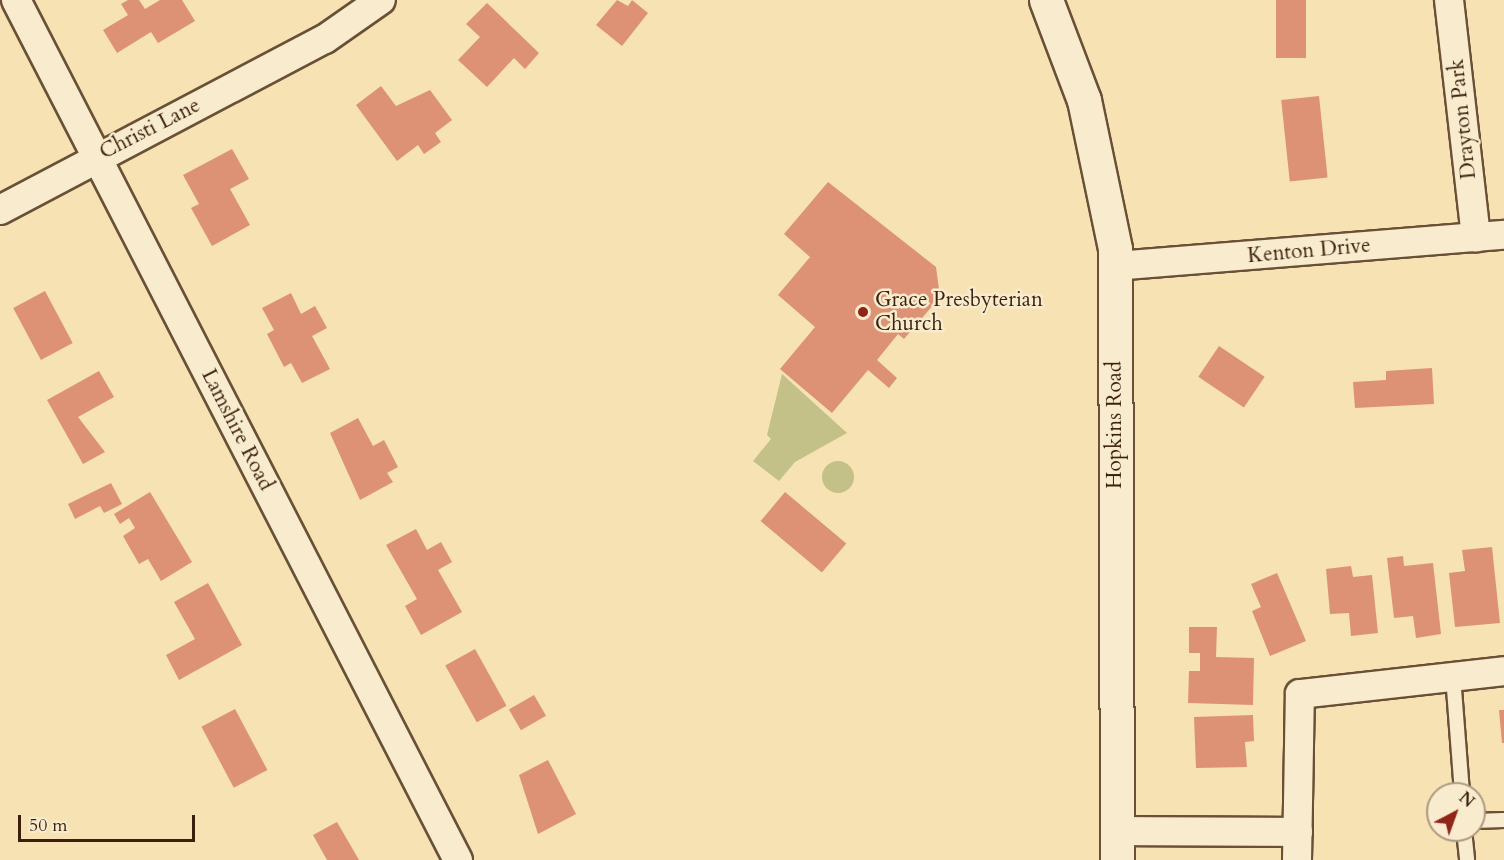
<!DOCTYPE html>
<html>
<head>
<meta charset="utf-8">
<style>
  body { margin:0 }
  #map { position:relative; width:1504px; height:860px; overflow:hidden; background:#f6e2b3; font-family:Cardo,serif }
  div>[style] { position:absolute }
  [style*='--x'] { left:calc(var(--x)*1px); top:calc(var(--y)*1px); width:calc(var(--w)*1px); rotate:calc(var(--a)*1deg) }
  .green>* { inset:0; background:#c4c188 }
  .round { border-radius:50% }
  .building>* { inset:0; background:#dd9276; transform-origin:0 0 }
  .roads { filter:drop-shadow(2px 0 #695036) drop-shadow(-2px 0 #695036) drop-shadow(0 2px #695036) drop-shadow(0 -2px #695036) }
  .service>* { height:14px; margin:-7px; padding:0 7px; transform-origin:7px; border-radius:7px; background:#f9ecce }
  .minor>* { height:28px; margin:-14px; padding:0 14px; transform-origin:14px; border-radius:14px; background:#f9ecce }
  .secondary>* { height:33px; margin:-16.5px; padding:0 16.5px; transform-origin:16.5px; border-radius:16.5px; background:#f9ecce }
  .dots>* { width:16px; height:16px; translate:-50% -50%; box-sizing:border-box; border:3px solid #f9ecce; border-radius:50% }
  span { translate:-50% -50%; white-space:nowrap; text-align:center; line-height:1.15; -webkit-text-stroke:5px #f9ecce; paint-order:stroke }
  .street-label { font-size:21px; color:#3a1f0d }
  .poi-label { font-size:21px; color:#3a1f0d }
  .left { translate:0 -50%; text-align:left }
  .north { position:absolute; left:1426px; top:782px; width:60px; height:60px; box-sizing:border-box; background:#f9ecce; border:2px solid #ad9a81; border-radius:50%; rotate:41deg; font-size:16px; font-weight:700; line-height:24px; text-align:center; color:#3a1f0d }
  .north::after { content:''; display:block; margin:auto; width:21px; height:27px; background:#8f2418; clip-path:polygon(50% 0,100% 100%,50% 72%,0 100%) }
  .scale { position:absolute; left:18px; top:815px; width:177px; height:27px; box-sizing:border-box; border:3px solid #3a1f0d; border-top:0; padding-left:8px; font-size:18px; line-height:21px; white-space:nowrap; color:#3a1f0d; -webkit-text-stroke:4px #f9ecce; paint-order:stroke }
</style>
</head>
<body>
<div id="map">
  <div class="green">
    <div style="clip-path:polygon(782px 374px,847px 433px,795px 462px,779px 481px,753px 461px,771px 439px,767px 435px)"></div>
    <div class="round" style="left:822px;top:461px;width:32px;height:32px"></div>
  </div>
  <div class="building">
    <div style="clip-path:polygon(128px 0,139px 0,145px 9px,160px 0,182px 0,195px 21px,158px 43px,151px 32px,117px 53px,103px 30px,128px 15px,121px 4px)"></div>
    <div style="clip-path:polygon(617px 0,628px 6px,632px 0,648px 13px,622px 46px,596px 25px)"></div>
    <div style="left:1276px;top:0;width:30px;height:58px"></div>
    <div style="clip-path:polygon(487px 3px,539px 53px,525px 69px,514px 58px,487px 87px,458px 60px,480px 37px,466px 24px)"></div>
    <div style="clip-path:polygon(381px 86px,396px 106px,430px 90px,452px 120px,435px 133px,441px 142px,424px 154px,418px 145px,397px 161px,356px 105px)"></div>
    <div style="left:1319px;top:96px;width:82px;height:38px;rotate:84deg"></div>
    <div style="clip-path:polygon(232px 149px,249px 179px,230px 189px,250px 225px,212px 246px,191px 208px,199px 204px,183px 175px)"></div>
    <div style="clip-path:polygon(828px 182px,936px 267px,940px 297px,904px 339px,898px 334px,877px 360px,897px 378px,889px 388px,868px 370px,832px 413px,780px 369px,815px 327px,778px 295px,810px 257px,784px 234px)"></div>
    <div style="left:45px;top:291px;width:59px;height:36px;rotate:62deg"></div>
    <div style="clip-path:polygon(291px 293px,301px 314px,315px 306px,327px 328px,312px 336px,330px 369px,302px 383px,291px 363px,284px 367px,267px 334px,274px 330px,262px 308px)"></div>
    <div style="left:1219px;top:346px;width:55px;height:37px;rotate:34deg"></div>
    <div style="clip-path:polygon(1432px 368px,1434px 404px,1355px 408px,1353px 382px,1386px 380px,1386px 371px)"></div>
    <div style="clip-path:polygon(99px 371px,114px 397px,78px 417px,105px 452px,83px 464px,47px 400px)"></div>
    <div style="clip-path:polygon(358px 418px,373px 446px,384px 440px,398px 467px,387px 473px,393px 482px,360px 500px,330px 433px)"></div>
    <div style="clip-path:polygon(111px 483px,122px 504px,104px 513px,100px 506px,75px 519px,68px 504px)"></div>
    <div style="clip-path:polygon(150px 492px,192px 562px,161px 581px,148px 559px,139px 564px,123px 536px,135px 528px,129px 518px,120px 524px,114px 514px)"></div>
    <div style="left:785px;top:492px;width:80px;height:38px;rotate:40deg"></div>
    <div style="clip-path:polygon(416px 529px,427px 550px,441px 542px,452px 562px,438px 570px,462px 612px,421px 635px,405px 606px,417px 599px,386px 545px)"></div>
    <div style="clip-path:polygon(1492px 547px,1500px 623px,1455px 627px,1449px 573px,1465px 571px,1462px 550px)"></div>
    <div style="clip-path:polygon(1403px 556px,1404px 566px,1433px 563px,1441px 634px,1416px 638px,1413px 616px,1394px 618px,1387px 558px)"></div>
    <div style="clip-path:polygon(1351px 566px,1353px 577px,1372px 575px,1378px 633px,1351px 636px,1349px 613px,1330px 614px,1326px 569px)"></div>
    <div style="clip-path:polygon(1277px 573px,1306px 641px,1270px 656px,1252px 611px,1261px 607px,1251px 584px)"></div>
    <div style="clip-path:polygon(208px 583px,242px 645px,179px 680px,166px 655px,195px 639px,174px 602px)"></div>
    <div style="clip-path:polygon(1189px 627px,1217px 627px,1216px 657px,1254px 658px,1253px 705px,1188px 703px,1189px 671px,1200px 671px,1200px 653px,1189px 653px)"></div>
    <div style="left:475px;top:649px;width:65px;height:34px;rotate:61deg"></div>
    <div style="left:534px;top:695px;width:24px;height:29px;rotate:60deg"></div>
    <div style="left:235px;top:709px;width:69px;height:38px;rotate:62deg"></div>
    <div style="clip-path:polygon(1499px 710px,1504px 710px,1504px 743px,1502px 743px)"></div>
    <div style="clip-path:polygon(1253px 715px,1254px 741px,1245px 742px,1247px 767px,1196px 768px,1194px 717px)"></div>
    <div style="clip-path:polygon(548px 760px,576px 814px,538px 834px,519px 775px)"></div>
    <div style="clip-path:polygon(337px 822px,359px 860px,327px 860px,313px 835px)"></div>
  </div>
  <div class="roads">
    <div class="service">
      <div style="--x:1453;--y:676;--w:118;--a:85.6"></div>
      <div style="--x:1474;--y:821;--w:30;--a:-2"></div>
      <div style="--x:1464;--y:830;--w:30;--a:84"></div>
    </div>
    <div class="minor">
      <div style="--x:16;--y:0;--w:967;--a:62.8"></div>
      <div style="--x:1449;--y:0;--w:239;--a:83.5"></div>
      <div style="--x:0;--y:210;--w:367;--a:-27.8"></div>
      <div style="--x:325;--y:39;--w:68;--a:-34.9"></div>
      <div style="--x:1115;--y:266;--w:390;--a:-4.6"></div>
      <div style="--x:1117;--y:831;--w:181;--a:0.3"></div>
      <div style="--x:1297;--y:860;--w:166;--a:-89"></div>
      <div style="--x:1300;--y:694;--w:205;--a:-6.4"></div>
    </div>
    <div class="secondary">
      <div style="--x:1046;--y:0;--w:107;--a:69.2"></div>
      <div style="--x:1084;--y:100;--w:152;--a:78.2"></div>
      <div style="--x:1115;--y:249;--w:611;--a:89.81"></div>
    </div>
  </div>
  <div class="dots">
    <div style="left:863px;top:312px;background:#8f2418"></div>
  </div>
  <div class="street-label">
    <span style="left:1463px;top:119px;rotate:-96deg">Drayton Park</span>
    <span style="left:150px;top:129px;rotate:-27deg">Christi Lane</span>
    <span style="left:1309px;top:251px;rotate:-5deg">Kenton Drive</span>
    <span style="left:1115px;top:425px;rotate:-90deg">Hopkins Road</span>
    <span style="left:237px;top:430px;rotate:63deg">Lamshire Road</span>
  </div>
  <div class="poi-label">
    <span class="left" style="left:875px;top:312px">Grace Presbyterian<br>Church</span>
  </div>
  <div class="north">N</div>
  <div class="scale">50 m</div>
</div>
</body>
</html>
